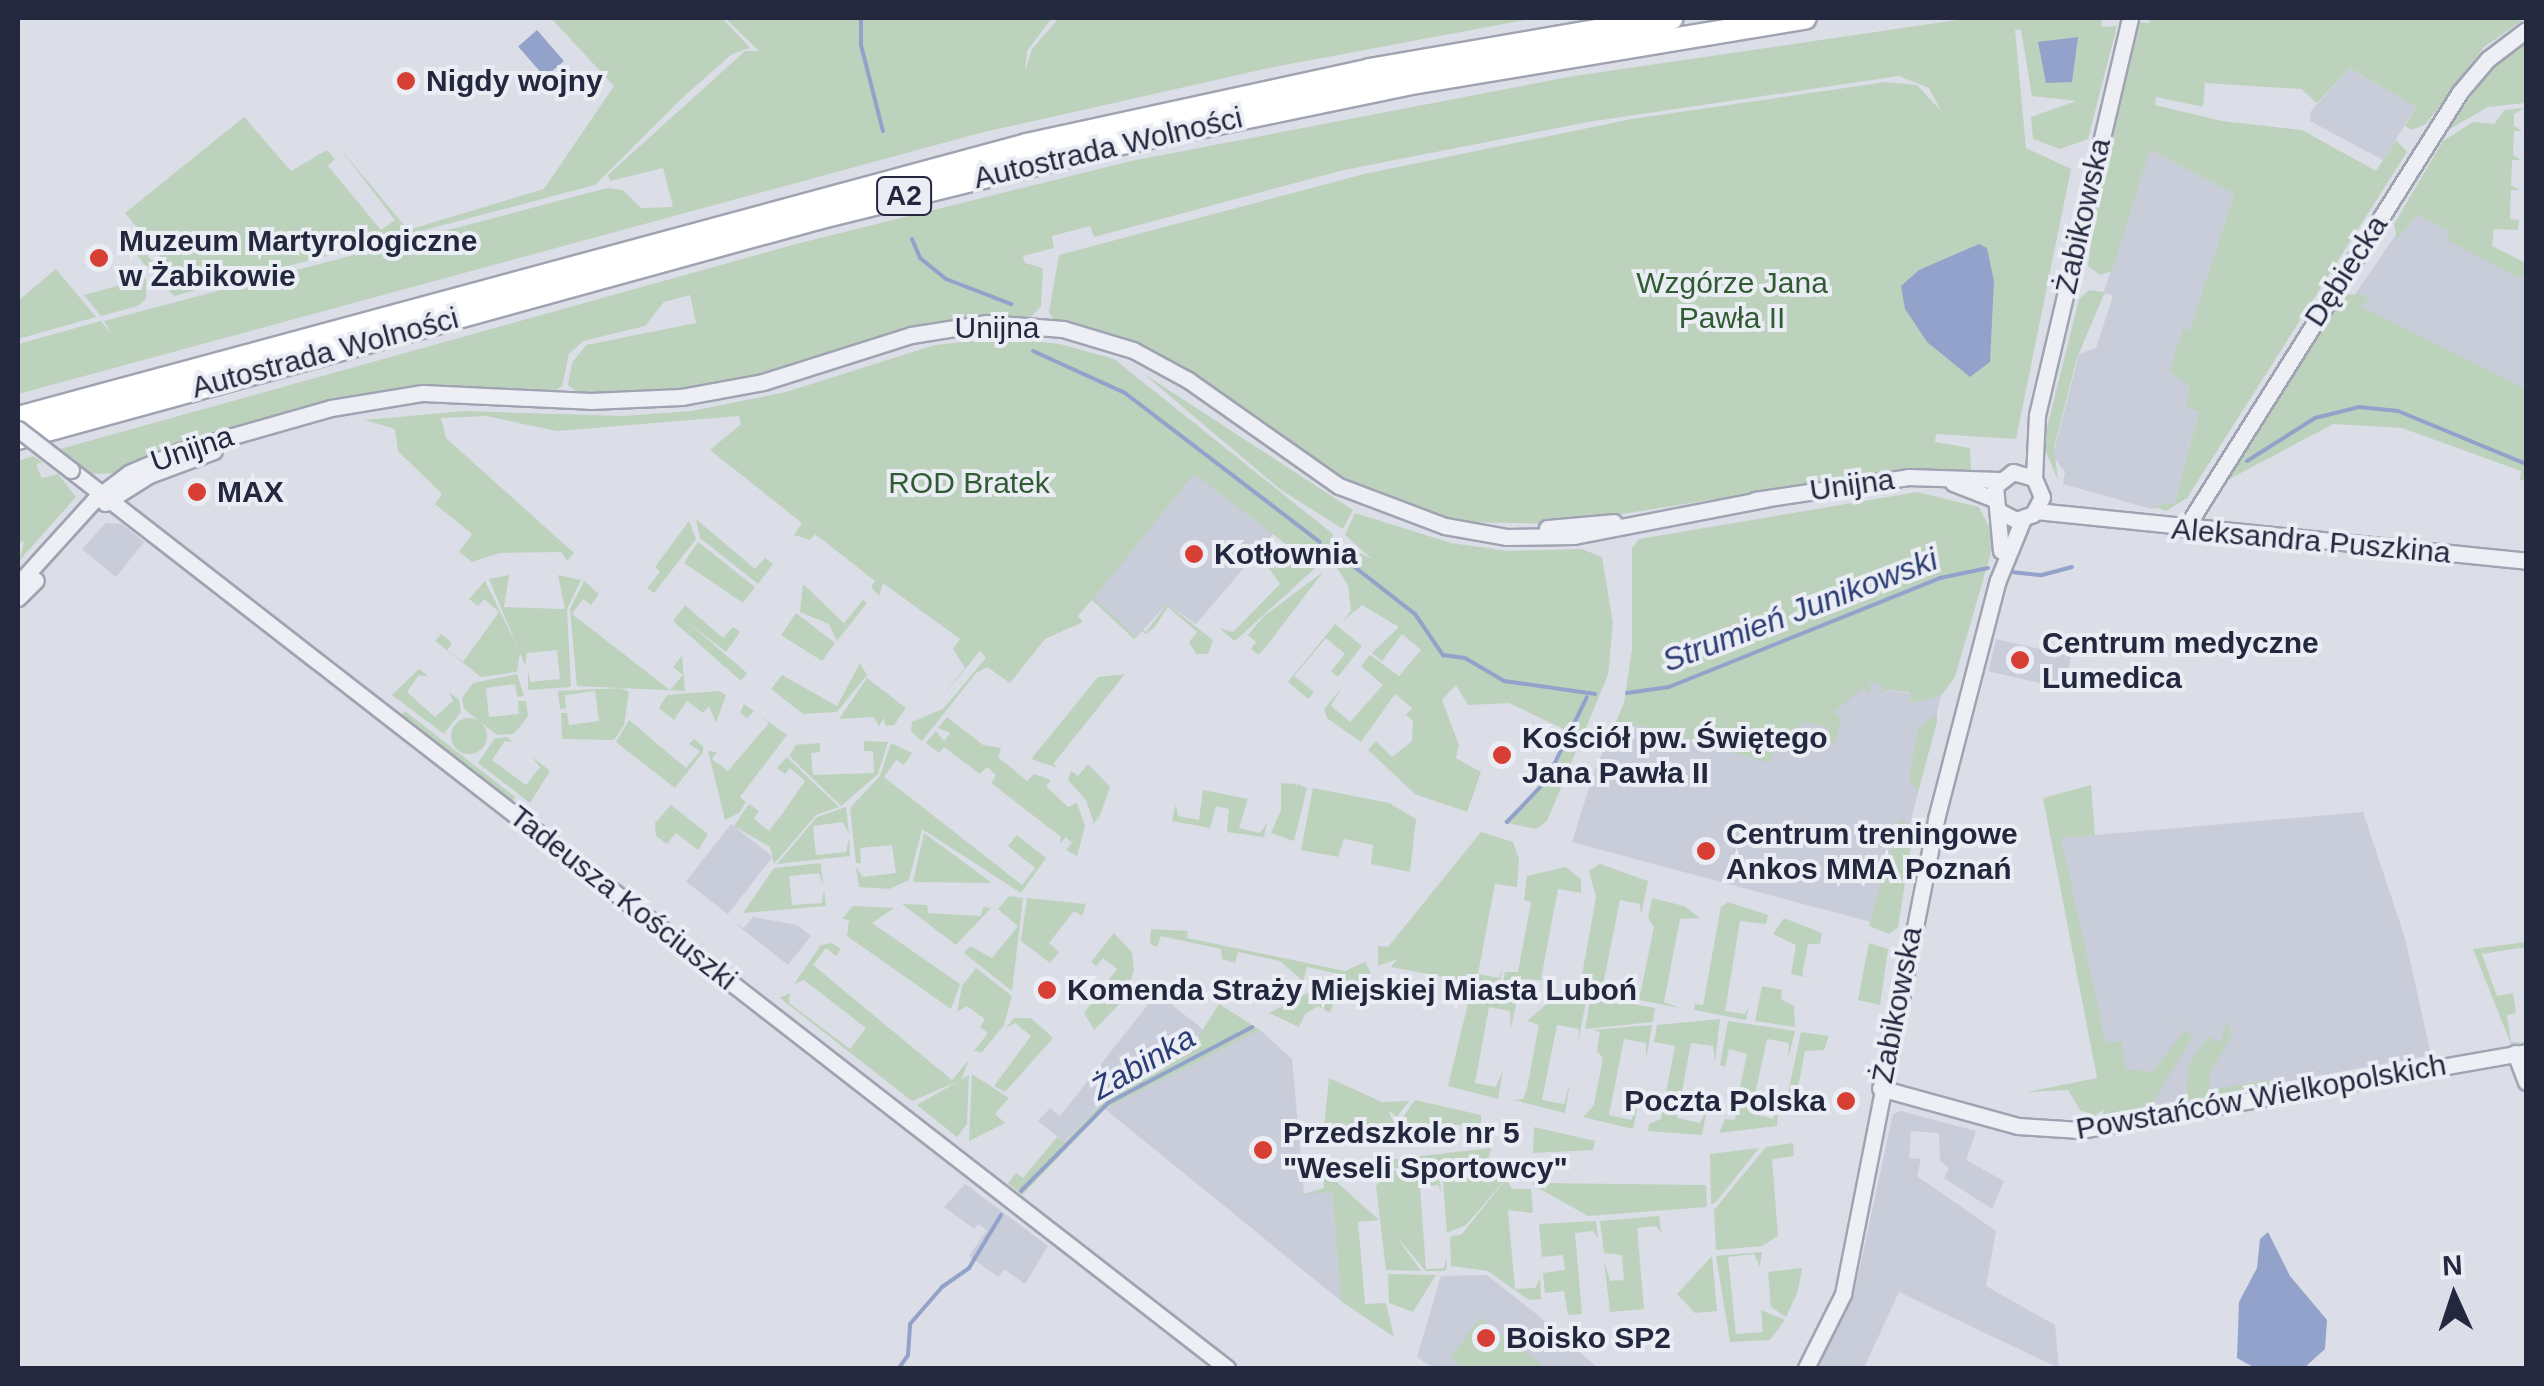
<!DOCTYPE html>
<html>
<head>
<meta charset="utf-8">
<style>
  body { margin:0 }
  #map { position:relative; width:2544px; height:1386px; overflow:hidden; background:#dbdde7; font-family:Arial,sans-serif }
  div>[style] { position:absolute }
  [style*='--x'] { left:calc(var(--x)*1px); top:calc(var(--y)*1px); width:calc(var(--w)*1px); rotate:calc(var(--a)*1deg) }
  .built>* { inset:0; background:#c9ccd9; transform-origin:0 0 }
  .green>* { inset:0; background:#bdd2bc; transform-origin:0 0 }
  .round { border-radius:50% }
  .water>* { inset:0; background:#93a2ca; transform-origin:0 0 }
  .stream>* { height:4px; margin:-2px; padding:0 2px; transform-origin:2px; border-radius:2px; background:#93a2ca }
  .roads { filter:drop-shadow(2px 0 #a0a3b1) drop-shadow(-2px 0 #a0a3b1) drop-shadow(0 2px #a0a3b1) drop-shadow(0 -2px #a0a3b1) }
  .tertiary>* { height:15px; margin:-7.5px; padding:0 7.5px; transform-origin:7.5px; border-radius:7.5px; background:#eeeff5 }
  .motorway>* { height:22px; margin:-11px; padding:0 11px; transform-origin:11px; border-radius:11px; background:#fff }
  .bridges { filter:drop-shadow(2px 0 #a0a3b1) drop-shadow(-2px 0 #a0a3b1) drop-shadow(0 2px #a0a3b1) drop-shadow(0 -2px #a0a3b1) }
  .tertiary-bridge>* { height:15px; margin:-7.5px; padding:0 7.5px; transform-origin:7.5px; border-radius:7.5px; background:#eeeff5 }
  .dots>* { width:28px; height:28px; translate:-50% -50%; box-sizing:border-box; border:5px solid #ebedf5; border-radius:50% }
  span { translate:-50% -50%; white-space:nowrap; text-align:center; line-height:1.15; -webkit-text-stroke:8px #ebedf5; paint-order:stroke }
  .shield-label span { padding:2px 8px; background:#ebedf5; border:2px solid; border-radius:8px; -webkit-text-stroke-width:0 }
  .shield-label { font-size:28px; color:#24283e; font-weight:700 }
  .poi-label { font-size:30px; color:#24283e; font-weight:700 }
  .left { translate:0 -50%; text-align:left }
  .right { translate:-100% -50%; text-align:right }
  .street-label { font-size:30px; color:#24283e }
  .park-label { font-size:30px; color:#315b32 }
  .water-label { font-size:32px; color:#2c3d74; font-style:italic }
  .frame { position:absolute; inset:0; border:20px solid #24283e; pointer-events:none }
  .north { position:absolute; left:2404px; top:1246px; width:100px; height:100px; -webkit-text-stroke:8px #ebedf5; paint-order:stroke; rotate:357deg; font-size:28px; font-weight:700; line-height:40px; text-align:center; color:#24283e }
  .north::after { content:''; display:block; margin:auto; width:35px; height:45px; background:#24283e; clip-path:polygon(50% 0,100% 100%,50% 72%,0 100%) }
</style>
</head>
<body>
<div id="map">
  <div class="built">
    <div style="clip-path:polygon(2350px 68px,2416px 107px,2383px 160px,2310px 121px,2311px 111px)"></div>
    <div style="clip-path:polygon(2150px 150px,2234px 194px,2190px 331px,2184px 329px,2170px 373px,2190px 386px,2187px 404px,2199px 411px,2175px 503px,2152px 509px,2063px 484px,2065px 472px,2053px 455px,2079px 354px,2096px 348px,2113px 296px,2104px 291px)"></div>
    <div style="clip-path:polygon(2415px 207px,2526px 279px,2526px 406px,2345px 309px)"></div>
    <div style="clip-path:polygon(1194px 474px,1273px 534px,1196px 624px,1167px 604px,1136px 637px,1093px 598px)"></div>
    <div style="clip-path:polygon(106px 523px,122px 524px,144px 542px,116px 577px,82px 549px)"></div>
    <div style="left:1996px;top:639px;width:77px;height:33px;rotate:13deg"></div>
    <div style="clip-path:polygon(1871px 683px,1882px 685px,1881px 696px,1887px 689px,1910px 694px,1911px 703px,1941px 696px,1911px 821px,1897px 929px,1572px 842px,1595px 769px,1613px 730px,1628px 722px,1806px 717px,1837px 710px,1862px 687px,1867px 693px)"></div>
    <div style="clip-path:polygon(2363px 812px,2405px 938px,2431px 1055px,2117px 1113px,2061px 838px)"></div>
    <div style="left:731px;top:824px;width:53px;height:73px;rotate:38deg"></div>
    <div style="clip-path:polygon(753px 917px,797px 925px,811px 936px,788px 965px,735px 923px,744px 928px)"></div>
    <div style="clip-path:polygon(1157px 993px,1205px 1031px,1193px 1045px,1122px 1082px,1064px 1142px,1038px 1121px,1050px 1108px,1060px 1116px)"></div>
    <div style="clip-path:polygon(1260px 1030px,1292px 1059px,1304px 1193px,1332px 1192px,1341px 1301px,1105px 1109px)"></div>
    <div style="clip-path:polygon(1901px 1111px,1976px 1131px,1966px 1160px,2004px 1181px,1992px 1209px,1944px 1178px,1949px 1168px,1940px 1161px,1939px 1133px,1911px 1131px,1909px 1158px,1921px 1159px,1917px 1176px,1996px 1231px,1986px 1286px,2055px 1325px,2059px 1368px,1899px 1292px,1864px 1368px,1817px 1368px,1856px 1285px,1893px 1114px)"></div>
    <div style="clip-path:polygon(965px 1184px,1048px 1246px,1025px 1284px,1004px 1269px,998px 1277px,969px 1256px,987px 1230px,978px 1224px,974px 1229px,944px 1207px)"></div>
    <div style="clip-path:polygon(1487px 1275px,1540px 1317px,1598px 1368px,1433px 1368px,1417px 1357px,1441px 1276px)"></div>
  </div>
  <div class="green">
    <div style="clip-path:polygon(551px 18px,722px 18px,750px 48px,732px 54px,681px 99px,595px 185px,174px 296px,152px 274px,169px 268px,151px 245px,143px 250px,156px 266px,148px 269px,137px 255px,148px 241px,125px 213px,244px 117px,291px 171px,327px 150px,335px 159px,328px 166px,381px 230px,395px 220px,338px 146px,408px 230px,544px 189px,614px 86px)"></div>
    <div style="clip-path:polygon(725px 18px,1052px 18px,1027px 51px,1025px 71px,1032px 49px,1059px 18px,1535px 18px,1269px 68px,980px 133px,18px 394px,18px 344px,101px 321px,112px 335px,104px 321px,607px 188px,623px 190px,641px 208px,673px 207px,663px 168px,610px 181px,608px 175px,745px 51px,759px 51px)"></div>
    <div style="clip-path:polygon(1971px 18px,2102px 18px,2101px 27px,2117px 26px,2088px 139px,2060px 149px,2033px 139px,2031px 117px,2076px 101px,2032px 96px,2021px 30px,2015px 30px,2026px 148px,2071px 169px,2016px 439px,1936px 434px,1935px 442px,1970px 448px,1971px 474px,1856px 477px,1559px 524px,1456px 522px,1358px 489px,1142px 347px,1054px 321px,1049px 312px,1059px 255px,1364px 174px,1632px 119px,1886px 82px,1917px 85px,1941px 111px,1929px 88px,1899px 76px,1588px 122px,1344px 170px,1094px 237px,1090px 226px,1052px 236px,1054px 248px,1023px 256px,1025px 263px,1043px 268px,1041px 306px,1031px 317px,974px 317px,912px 327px,776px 372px,694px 389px,580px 394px,568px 385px,572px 363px,586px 345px,696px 323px,690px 295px,664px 302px,645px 326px,583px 341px,569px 354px,562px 386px,555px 391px,496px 389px,260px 423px,153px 451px,114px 473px,92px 474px,60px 449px,800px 243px,1131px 161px,1574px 76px)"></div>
    <div style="clip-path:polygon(2150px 18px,2526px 18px,2484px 47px,2426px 124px,2412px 130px,2405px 126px,2416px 107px,2350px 68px,2317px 103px,2301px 89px,2205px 83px,2203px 107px,2156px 97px,2155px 105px,2222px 121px,2302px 130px,2376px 171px,2396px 140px,2407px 152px,2187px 498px,2166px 511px,2153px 506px,2175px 503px,2199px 411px,2186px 407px,2190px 386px,2169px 372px,2183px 329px,2190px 330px,2234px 194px,2150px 150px,2112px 271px,2100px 275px,2088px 266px,2099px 181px,2136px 22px,2149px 23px)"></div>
    <div style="clip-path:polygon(2526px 42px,2525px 103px,2488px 107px,2448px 130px,2488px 72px)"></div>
    <div style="clip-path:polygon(2524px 108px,2514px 114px,2514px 126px,2522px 131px,2514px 131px,2513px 155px,2521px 160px,2512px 160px,2511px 185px,2520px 190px,2511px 190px,2510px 219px,2519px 220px,2518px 230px,2494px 229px,2492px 246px,2526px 263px,2526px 276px,2519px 278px,2447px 240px,2450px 232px,2418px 215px,2397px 239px,2394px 224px,2443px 141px,2473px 122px,2494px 124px,2505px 110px)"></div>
    <div style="clip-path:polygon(56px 269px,96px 317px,18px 339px,18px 301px)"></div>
    <div style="clip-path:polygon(146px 278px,146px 299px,138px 306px,101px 316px,84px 295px)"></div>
    <div style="clip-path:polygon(2089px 290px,2111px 293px,2104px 294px,2077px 358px,2054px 448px,2058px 481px,2043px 444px,2079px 299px)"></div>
    <div style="clip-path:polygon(2343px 294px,2363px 295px,2370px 299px,2360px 306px,2526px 389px,2526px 481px,2520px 480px,2521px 471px,2402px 428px,2333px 424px,2220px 484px)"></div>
    <div style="clip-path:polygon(1001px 338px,1060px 344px,1114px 359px,1333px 534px,1324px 560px,1235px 641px,1219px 628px,1233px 632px,1280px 584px,1268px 567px,1287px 545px,1194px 474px,1094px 598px,1136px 637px,1142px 629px,1146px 632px,1167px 604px,1213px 640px,1208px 654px,1196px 654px,1189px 642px,1197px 632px,1168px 607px,1154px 628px,1146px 634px,1142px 631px,1136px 638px,1134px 639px,1092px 600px,1078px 616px,1083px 622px,1045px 639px,1010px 683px,987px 667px,976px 673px,922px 741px,911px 731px,912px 722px,943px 709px,986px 658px,980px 651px,934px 707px,965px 668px,953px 649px,960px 639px,883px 583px,879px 596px,871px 587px,875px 581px,815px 534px,810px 540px,794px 535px,802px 523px,710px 450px,741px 424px,739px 416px,557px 431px,486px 416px,441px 418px,446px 438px,574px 553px,567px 561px,561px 552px,499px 553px,472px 562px,459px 552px,472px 534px,435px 504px,442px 494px,398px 451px,395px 429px,365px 420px,464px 411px,623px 416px,692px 411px,786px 392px,935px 345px)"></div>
    <div style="clip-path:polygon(1144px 374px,1353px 510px,1343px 529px,1281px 490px)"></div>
    <div style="clip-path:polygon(33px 456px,42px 462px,36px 465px,42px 478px,58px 474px,76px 497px,19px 561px,24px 542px,18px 541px,18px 461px)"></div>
    <div style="clip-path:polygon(1917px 492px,1979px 507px,1995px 539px,1955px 677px,1941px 696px,1911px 703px,1910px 693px,1887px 689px,1880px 696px,1882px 685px,1871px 683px,1868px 694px,1862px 688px,1835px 712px,1841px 720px,1835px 743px,1827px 741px,1829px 728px,1805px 722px,1776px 745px,1770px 763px,1635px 724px,1633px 730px,1628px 722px,1609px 738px,1624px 703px,1632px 649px,1632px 548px,1639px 539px)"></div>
    <div style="clip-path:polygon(1355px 513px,1451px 543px,1509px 551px,1582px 549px,1602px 557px,1613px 623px,1608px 675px,1547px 821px,1536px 829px,1503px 822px,1547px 782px,1570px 732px,1509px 703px,1468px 705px,1456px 685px,1442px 700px,1459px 745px,1456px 758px,1481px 772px,1467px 812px,1415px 794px,1368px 750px,1376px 741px,1392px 757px,1412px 741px,1413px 721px,1406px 715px,1412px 708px,1395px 694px,1361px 742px,1327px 718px,1324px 709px,1342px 687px,1331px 706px,1350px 722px,1383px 685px,1361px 666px,1370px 655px,1399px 676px,1421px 650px,1402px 634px,1382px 661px,1372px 653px,1399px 627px,1362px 605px,1343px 621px,1351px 611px,1348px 585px,1331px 559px,1344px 545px,1372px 559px,1345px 535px)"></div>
    <div style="clip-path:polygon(696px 519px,755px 569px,765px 558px,773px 564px,758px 584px,700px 538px)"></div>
    <div style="clip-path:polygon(689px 521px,696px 539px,654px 593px,647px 588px,660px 572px,655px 567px)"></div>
    <div style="clip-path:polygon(698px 542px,755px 587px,743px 603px,684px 563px)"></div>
    <div style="clip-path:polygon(1323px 572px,1265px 648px,1258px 655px,1251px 649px,1256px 642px,1248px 635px,1264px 616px)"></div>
    <div style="clip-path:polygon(509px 575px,504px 607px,565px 609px,558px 575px,581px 580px,567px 609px,571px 687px,528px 690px,528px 670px,530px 682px,560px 679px,557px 650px,527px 653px,525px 665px,489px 579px)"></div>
    <div style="clip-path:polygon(485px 581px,520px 652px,517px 672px,481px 677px,435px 641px,441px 634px,452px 643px,447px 650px,463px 662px,499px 612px,484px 599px,478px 606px,469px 599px)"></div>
    <div style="clip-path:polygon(584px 581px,599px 594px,591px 605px,583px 599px,572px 614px,670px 690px,683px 675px,673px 667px,682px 656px,685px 691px,577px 686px,570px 609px)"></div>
    <div style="clip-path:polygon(803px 584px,844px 623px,863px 600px,867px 603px,837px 641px,829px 624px,800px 612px)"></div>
    <div style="clip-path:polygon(685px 605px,723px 638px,733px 627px,740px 632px,726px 652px,686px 621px,747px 673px,741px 681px,673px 621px)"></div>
    <div style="clip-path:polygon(796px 613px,835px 643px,822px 661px,781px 635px)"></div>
    <div style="clip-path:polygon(1335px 624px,1362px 646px,1338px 677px,1331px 671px,1345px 654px,1326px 638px,1294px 676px,1314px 692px,1308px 699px,1288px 682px)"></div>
    <div style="clip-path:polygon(860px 663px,867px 675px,837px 712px,803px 714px,771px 689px,782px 675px,837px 706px)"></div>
    <div style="clip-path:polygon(419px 669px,429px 677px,419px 675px,407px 692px,435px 717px,453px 701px,449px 692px,459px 700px,461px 712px,444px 734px,392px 695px)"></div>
    <div style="clip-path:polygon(517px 674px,524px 696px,517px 697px,515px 684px,486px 688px,489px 717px,519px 714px,518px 701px,526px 701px,528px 716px,514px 734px,497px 735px,464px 709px,462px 698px,473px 683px)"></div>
    <div style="clip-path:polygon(1125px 674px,1053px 764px,1058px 768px,1031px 759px,1098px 677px)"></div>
    <div style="clip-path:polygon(867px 678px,906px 708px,894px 725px,885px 726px,884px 718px,879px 726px,874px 717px,839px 719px)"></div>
    <div style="clip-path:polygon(621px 688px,629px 692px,624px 725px,614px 740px,562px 739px,561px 713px,567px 713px,569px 725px,599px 721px,595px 691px,565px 695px,566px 708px,560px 709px,558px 691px)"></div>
    <div style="clip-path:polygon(718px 691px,726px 695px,716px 723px,709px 706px,703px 713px,687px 701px,674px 720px,659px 708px,667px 695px)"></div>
    <div style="clip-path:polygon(744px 704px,787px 735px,740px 797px,746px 802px,739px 813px,725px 820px,708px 751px,717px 752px,712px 759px,728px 771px,769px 723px,754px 711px,747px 718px,740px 713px)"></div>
    <div style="left:405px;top:711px;width:140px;height:9px;rotate:38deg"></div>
    <div style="clip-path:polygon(1937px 714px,1937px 722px,1918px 792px,1909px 779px,1918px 729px)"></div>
    <div style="clip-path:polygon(947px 717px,983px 745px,1001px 748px,998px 757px,1027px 781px,1034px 774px,1051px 780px,1046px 786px,1068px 807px,1077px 803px,1085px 826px,1077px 856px,1066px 850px,1072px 843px,1066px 837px,1059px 844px,1061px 837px,991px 783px,996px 775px,987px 767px,980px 774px,944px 747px,939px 753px,926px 743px,936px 731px,944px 741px,950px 733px,938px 728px)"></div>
    <div class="round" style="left:451px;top:718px;width:36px;height:36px"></div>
    <div style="clip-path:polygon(629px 720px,686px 768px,700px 751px,689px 744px,694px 739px,703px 746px,703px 752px,675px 788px,616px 742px)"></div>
    <div style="clip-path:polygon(507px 737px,513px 742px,505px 741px,492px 760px,526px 785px,540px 767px,532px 757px,550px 771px,530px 803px,478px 763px,494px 739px)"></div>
    <div style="clip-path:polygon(864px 741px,888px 742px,878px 774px,841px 806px,789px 756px,796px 745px,820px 743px,820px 752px,811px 753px,813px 775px,874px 773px,873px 751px,864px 751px)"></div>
    <div style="clip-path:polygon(891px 743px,912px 753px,904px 765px,896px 760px,884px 777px,1022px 885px,1035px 868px,1008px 846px,1017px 835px,1046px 858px,1021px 893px,922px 829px,909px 880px,889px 889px,859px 887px,856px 867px,863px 877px,896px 873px,892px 845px,860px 848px,861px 863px,856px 863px,850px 808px,880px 776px)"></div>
    <div style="clip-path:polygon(787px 757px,839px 807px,816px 815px,774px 864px,770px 847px,734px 826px,749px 804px,759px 811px,754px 819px,769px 831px,782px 814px,805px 781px,790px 768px,785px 774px,777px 768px)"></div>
    <div style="clip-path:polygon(1088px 764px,1110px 787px,1097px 824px,1099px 814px,1094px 824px,1086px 800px,1068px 780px,1071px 771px,1078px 776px)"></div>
    <div style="clip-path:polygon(1281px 783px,1296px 784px,1296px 791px,1297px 784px,1307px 788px,1294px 841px,1271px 833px,1281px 810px)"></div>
    <div style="clip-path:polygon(2091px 785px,2095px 835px,2061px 838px,2106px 1043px,2121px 1041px,2126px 1069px,2152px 1072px,2184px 1031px,2173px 1021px,2193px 1037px,2151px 1105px,2102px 1118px,2104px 1109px,2095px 1116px,2080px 1110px,2068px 1090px,2027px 1092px,2097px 1078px,2043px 798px)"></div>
    <div style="clip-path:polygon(1313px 788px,1389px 803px,1416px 819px,1410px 872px,1371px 864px,1373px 845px,1344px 839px,1338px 857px,1301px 850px)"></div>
    <div style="clip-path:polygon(1203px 790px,1248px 799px,1239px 828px,1260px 833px,1267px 823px,1264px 837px,1227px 832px,1229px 809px,1216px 806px,1210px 828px,1172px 821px,1176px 804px,1178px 816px,1199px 820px)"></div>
    <div style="clip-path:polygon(671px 805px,708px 834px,698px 850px,676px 833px,667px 844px,656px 836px,655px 823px)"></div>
    <div style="clip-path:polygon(846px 807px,849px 834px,843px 822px,813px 826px,816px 855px,846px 852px,849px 838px,850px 856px,777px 864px,817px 817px)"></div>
    <div style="clip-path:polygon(1900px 819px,1914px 827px,1898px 927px,1889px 934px,1869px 926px)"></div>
    <div style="clip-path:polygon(1481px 832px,1513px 842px,1519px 859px,1517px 887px,1495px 884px,1478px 974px,1499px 978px,1503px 968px,1499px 984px,1466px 982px,1467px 972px,1464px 981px,1391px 967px,1397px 959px,1378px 966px,1378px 946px,1388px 947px)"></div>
    <div style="clip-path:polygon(924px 833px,992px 883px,913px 882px)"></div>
    <div style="clip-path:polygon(821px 863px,823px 886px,819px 873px,789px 876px,792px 905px,822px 903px,824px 889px,826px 906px,743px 913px,774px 868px)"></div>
    <div style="clip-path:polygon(1600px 864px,1648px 881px,1641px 915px,1640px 904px,1620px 900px,1602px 990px,1618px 997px,1575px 989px,1571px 983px,1580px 986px,1596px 897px,1589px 871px)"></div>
    <div style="clip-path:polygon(1566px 867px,1581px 879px,1581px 893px,1558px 889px,1541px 979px,1565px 982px,1523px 979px,1502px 986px,1505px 972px,1518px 972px,1531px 902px,1524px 900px,1527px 876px)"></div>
    <div style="clip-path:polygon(1009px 896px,1023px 898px,1012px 991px,964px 953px,970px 946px,992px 958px,1018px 926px,998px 909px)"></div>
    <div style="clip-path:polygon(1027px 898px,1086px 904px,1082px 916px,1074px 911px,1049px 943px,1059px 952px,1050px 963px,1021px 941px)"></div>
    <div style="clip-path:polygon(1652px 898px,1684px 906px,1700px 918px,1680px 919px,1664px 1002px,1680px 1008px,1639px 1000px,1654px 927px,1648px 918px)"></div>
    <div style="clip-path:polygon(1728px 902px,1768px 915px,1766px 924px,1740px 921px,1725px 1011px,1745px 1014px,1749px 1006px,1746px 1020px,1694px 1010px,1695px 1004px,1703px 1005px,1721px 907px)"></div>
    <div style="clip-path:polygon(902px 904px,927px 905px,928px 913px,981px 916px,983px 907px,991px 908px,956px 945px)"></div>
    <div style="clip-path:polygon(853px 906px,894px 908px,872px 923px,960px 984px,951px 1009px,847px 936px,849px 920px,842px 919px)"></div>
    <div style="clip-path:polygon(1784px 918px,1822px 933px,1820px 944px,1808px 944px,1802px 975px,1811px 978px,1791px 974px,1796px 945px,1773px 934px)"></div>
    <div style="clip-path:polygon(1151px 929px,1188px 931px,1187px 938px,1345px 971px,1365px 962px,1371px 973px,1336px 997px,1330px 1013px,1318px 1006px,1305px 1014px,1299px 1027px,1269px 1013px,1343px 975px,1307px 967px,1303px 981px,1280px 961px,1238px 952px,1235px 963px,1222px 959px,1221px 949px,1161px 936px,1157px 947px,1150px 944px)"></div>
    <div style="clip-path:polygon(1114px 933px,1132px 952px,1134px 969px,1126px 997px,1094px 1030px,1084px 1013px,1117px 969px,1103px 958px,1096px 966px,1091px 962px)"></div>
    <div style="clip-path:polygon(2526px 942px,2526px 947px,2482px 954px,2497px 996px,2513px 993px,2516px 1013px,2507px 1015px,2511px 1042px,2526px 1042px,2511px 1044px,2473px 949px)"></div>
    <div style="clip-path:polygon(832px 943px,841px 949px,836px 956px,826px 948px,813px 965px,952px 1080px,969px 1060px,961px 1080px,912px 1101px,780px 998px,790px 993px,789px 1003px,850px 1049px,866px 1028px,804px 980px,794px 984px,821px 945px)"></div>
    <div style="clip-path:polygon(1869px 943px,1888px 949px,1880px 1005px,1858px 1000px)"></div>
    <div style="clip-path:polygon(976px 968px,1012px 996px,1004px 1025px,982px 1052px,974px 1051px,988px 1033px,980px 1027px,985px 1019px,967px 1006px,957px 1012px,962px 986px)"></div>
    <div style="clip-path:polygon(1520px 985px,1511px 1028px,1510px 1011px,1489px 1007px,1475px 1083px,1496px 1087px,1503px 1070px,1498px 1099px,1448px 1086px,1472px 987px)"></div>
    <div style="clip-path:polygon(1762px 986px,1782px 990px,1781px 999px,1794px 1006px,1795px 1027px,1755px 1021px)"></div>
    <div style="clip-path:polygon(1562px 991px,1587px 995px,1578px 1044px,1579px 1029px,1557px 1025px,1542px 1100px,1564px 1104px,1570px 1083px,1565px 1113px,1513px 1100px,1523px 1099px,1527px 1089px,1539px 1025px,1527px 1021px)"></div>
    <div style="clip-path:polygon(1591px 996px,1655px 1008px,1653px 1022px,1585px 1029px)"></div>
    <div style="clip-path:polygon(1219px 1004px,1260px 1030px,1105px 1109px,1022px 1195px,1008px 1183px,1016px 1173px,1023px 1178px,1057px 1137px,1065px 1142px,1122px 1082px,1193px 1045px)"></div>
    <div style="clip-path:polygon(1014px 1018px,1031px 1018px,1053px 1038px,1005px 1092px,994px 1086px,1031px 1036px,1015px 1023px,1006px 1028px)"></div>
    <div style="clip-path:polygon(1720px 1019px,1715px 1062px,1713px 1046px,1691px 1043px,1677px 1118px,1700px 1123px,1707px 1108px,1702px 1135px,1648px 1131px,1649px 1124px,1661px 1119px,1675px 1046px,1654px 1042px,1657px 1025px)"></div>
    <div style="clip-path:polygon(2227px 1019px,2232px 1034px,2210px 1074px,2209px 1090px,2271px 1080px,2272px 1085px,2185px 1101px,2189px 1064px,2208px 1036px,2221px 1043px)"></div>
    <div style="clip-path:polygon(1728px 1021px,1795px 1031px,1788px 1059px,1789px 1043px,1767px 1039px,1751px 1113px,1773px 1119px,1779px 1104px,1777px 1126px,1719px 1133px,1725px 1119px,1735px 1120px,1736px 1113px,1727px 1111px,1736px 1106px,1747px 1054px,1729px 1049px,1725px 1067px,1720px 1065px)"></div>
    <div style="clip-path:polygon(1652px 1025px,1646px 1060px,1646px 1043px,1624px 1039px,1609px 1115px,1631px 1120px,1638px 1105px,1633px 1129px,1583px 1117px,1594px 1105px,1603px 1058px,1597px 1051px,1600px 1032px,1592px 1030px)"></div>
    <div style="clip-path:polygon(1801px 1032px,1829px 1036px,1824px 1050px,1805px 1051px,1796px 1098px,1806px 1101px,1805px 1112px,1785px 1107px)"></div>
    <div style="clip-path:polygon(972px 1074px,1009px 1098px,995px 1114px,1005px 1123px,969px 1141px)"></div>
    <div style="clip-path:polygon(969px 1075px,967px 1124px,957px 1137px,917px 1105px)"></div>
    <div style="clip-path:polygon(1329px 1078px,1382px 1102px,1409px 1101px,1397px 1117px,1388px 1110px,1396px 1127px,1415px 1100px,1481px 1115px,1481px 1123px,1323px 1137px)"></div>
    <div style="clip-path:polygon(1534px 1127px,1595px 1141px,1593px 1150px,1533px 1153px)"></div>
    <div style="clip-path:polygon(1793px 1143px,1794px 1156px,1772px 1159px,1778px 1236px,1762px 1246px,1716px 1250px,1714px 1210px,1766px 1147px)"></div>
    <div style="clip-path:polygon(1491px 1148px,1488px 1161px,1332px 1173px,1326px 1167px)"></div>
    <div style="clip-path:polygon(1759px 1148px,1716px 1202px,1711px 1205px,1710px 1154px)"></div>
    <div style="clip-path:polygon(1515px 1159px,1515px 1168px,1466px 1225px,1447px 1233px,1443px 1182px,1449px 1173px,1441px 1179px,1431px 1171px,1440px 1182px,1441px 1192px,1438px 1185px,1420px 1187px,1426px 1269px,1444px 1268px,1446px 1259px,1447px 1267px,1445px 1271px,1426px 1271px,1395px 1235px,1421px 1271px,1386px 1270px,1376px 1186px,1390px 1171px)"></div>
    <div style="clip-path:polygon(1537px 1164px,1538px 1183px,1706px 1185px,1707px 1207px,1588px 1216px,1533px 1185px)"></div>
    <div style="clip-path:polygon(1330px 1176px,1379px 1220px,1358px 1222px,1365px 1304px,1386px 1303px,1394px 1337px,1341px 1301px,1332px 1192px,1304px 1194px,1324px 1188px,1323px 1177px)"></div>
    <div style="clip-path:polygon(1506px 1179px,1512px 1189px,1531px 1189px,1533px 1213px,1508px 1210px,1515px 1289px,1535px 1288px,1540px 1279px,1541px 1299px,1529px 1300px,1488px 1271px,1451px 1266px,1450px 1237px,1462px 1234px)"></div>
    <div style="clip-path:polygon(1659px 1216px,1661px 1233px,1656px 1226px,1637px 1228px,1644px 1309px,1610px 1312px,1604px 1261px,1610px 1281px,1624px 1280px,1622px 1255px,1604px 1253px,1600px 1221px)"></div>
    <div style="clip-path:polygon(1596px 1221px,1598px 1238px,1593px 1231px,1575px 1233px,1582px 1314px,1568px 1315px,1564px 1291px,1545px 1293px,1543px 1273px,1565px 1270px,1563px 1255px,1542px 1257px,1539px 1224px)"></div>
    <div style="clip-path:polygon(1762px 1252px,1760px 1267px,1754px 1254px,1728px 1257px,1736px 1334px,1763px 1332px,1761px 1310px,1785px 1320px,1770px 1340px,1730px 1342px,1716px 1256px)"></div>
    <div style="clip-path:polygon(1712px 1256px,1717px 1311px,1695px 1313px,1677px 1294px)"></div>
    <div style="clip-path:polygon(1802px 1268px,1798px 1291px,1786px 1317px,1771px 1307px,1768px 1272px)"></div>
    <div style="clip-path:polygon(1436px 1275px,1413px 1312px,1389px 1303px,1388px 1274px)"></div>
    <div style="clip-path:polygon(1480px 1318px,1546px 1368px,1463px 1368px,1450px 1358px)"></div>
  </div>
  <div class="water">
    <div style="left:537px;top:30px;width:41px;height:25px;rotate:49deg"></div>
    <div style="clip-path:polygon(2078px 37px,2072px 82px,2046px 83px,2038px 42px)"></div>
    <div style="clip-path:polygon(1979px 244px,1987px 248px,1994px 281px,1990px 362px,1970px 377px,1927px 342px,1905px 309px,1901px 286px,1919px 270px)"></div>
    <div style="clip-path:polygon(2268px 1232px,2290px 1276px,2327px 1320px,2325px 1349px,2304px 1368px,2255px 1368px,2237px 1358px,2239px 1302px,2257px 1268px,2260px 1239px)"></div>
  </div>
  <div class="stream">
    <div style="--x:861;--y:18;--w:27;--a:90"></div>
    <div style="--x:861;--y:45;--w:89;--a:75.7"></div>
    <div style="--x:912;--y:239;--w:21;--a:67"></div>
    <div style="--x:920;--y:258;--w:33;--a:39"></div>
    <div style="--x:946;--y:279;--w:70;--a:21"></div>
    <div style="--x:1033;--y:351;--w:101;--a:24.5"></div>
    <div style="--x:1125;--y:393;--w:245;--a:37.4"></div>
    <div style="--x:2247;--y:461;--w:80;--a:-32.3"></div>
    <div style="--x:2315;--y:418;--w:45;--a:-14"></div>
    <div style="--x:2359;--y:407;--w:39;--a:6"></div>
    <div style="--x:2398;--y:411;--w:139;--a:22.5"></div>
    <div style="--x:1343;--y:558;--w:91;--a:37.9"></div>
    <div style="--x:1415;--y:614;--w:50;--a:55.7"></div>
    <div style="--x:1443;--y:655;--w:22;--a:8"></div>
    <div style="--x:1465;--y:658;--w:45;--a:30.5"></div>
    <div style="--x:1504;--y:681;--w:92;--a:8.1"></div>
    <div style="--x:2011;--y:572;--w:31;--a:6"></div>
    <div style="--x:2042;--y:575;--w:31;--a:-15"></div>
    <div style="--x:1627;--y:693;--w:42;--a:-8.1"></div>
    <div style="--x:1669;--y:687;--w:292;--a:-21.9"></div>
    <div style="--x:1940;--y:578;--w:49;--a:-11.8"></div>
    <div style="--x:1507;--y:822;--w:57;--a:-46.4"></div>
    <div style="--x:1546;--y:781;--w:93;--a:-64"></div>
    <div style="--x:1021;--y:1191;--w:124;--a:-45.3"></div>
    <div style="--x:1108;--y:1103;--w:163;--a:-27.8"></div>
    <div style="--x:899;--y:1368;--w:16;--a:-55"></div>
    <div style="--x:908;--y:1355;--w:31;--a:-86"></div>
    <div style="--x:910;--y:1324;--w:49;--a:-49.1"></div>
    <div style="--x:942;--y:1287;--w:33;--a:-35"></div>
    <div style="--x:969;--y:1268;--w:62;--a:-58.9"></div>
  </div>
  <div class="roads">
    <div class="tertiary">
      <div style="--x:71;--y:470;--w:1464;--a:37.84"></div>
      <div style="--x:2034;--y:478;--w:63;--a:-87.3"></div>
      <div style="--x:2037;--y:415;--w:408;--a:-76.8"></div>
      <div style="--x:1953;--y:483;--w:44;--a:21.3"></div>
      <div style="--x:1755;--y:500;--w:155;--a:-8.5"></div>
      <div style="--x:1908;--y:477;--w:91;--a:1.9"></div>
      <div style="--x:105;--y:503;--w:52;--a:-32.5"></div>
      <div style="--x:149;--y:475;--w:69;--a:-20.3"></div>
      <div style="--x:1999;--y:511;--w:19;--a:28"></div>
      <div style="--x:2016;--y:520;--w:18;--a:-19"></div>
      <div style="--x:2033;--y:514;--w:19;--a:-62"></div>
      <div style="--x:2042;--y:497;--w:21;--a:-113"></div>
      <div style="--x:2034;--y:478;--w:22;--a:-164"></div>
      <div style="--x:2013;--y:472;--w:23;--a:142"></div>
      <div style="--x:1995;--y:486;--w:65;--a:84.7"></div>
      <div style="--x:2036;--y:511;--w:493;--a:5.8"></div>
      <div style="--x:1547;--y:528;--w:67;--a:-5.1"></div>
      <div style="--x:2185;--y:529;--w:516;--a:-57.82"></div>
      <div style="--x:2460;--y:92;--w:43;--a:-49.7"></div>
      <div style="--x:2488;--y:59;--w:48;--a:-37.3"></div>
      <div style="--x:18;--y:584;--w:116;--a:-47.8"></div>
      <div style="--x:96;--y:498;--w:41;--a:-37.1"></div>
      <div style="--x:129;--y:473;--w:56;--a:-23.3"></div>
      <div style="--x:180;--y:451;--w:157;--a:-15.9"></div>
      <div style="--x:331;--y:408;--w:93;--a:-9.3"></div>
      <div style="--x:423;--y:393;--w:167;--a:2.7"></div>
      <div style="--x:590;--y:401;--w:91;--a:-2.5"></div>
      <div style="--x:681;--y:397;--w:83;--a:-10.4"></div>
      <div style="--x:763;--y:382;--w:155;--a:-17.6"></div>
      <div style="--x:911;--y:335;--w:77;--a:-9"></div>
      <div style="--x:987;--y:323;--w:76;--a:4.5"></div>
      <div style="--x:1063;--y:329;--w:73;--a:16.7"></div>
      <div style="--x:1133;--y:350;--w:63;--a:28.6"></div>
      <div style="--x:1188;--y:380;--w:184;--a:35.1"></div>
      <div style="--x:1339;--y:486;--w:113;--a:20.7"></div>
      <div style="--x:1445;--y:526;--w:62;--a:10.2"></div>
      <div style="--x:1506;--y:537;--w:68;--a:-0.8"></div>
      <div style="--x:1574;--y:536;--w:195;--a:-11"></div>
      <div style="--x:18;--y:598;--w:25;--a:-45"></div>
      <div style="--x:2515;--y:1053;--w:31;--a:69"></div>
      <div style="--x:1880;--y:1088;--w:143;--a:15.4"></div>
      <div style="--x:2018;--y:1126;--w:62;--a:3.7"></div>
      <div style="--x:2080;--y:1130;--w:453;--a:-9.9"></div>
      <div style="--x:1806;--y:1368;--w:83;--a:-63.4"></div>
      <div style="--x:1843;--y:1294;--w:484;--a:-78.9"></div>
      <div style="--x:1936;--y:819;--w:247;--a:-75.5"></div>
      <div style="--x:1998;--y:580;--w:66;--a:-67.7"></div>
    </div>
    <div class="motorway">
      <div style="--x:18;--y:418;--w:1045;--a:-15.14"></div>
      <div style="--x:1027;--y:145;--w:351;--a:-12.3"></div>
      <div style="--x:1370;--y:70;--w:306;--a:-9.8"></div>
      <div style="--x:18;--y:438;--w:830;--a:-15.38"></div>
      <div style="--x:818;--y:218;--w:308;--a:-13.9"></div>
      <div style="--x:1117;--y:144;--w:306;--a:-11.7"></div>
      <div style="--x:1417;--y:82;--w:393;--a:-9.4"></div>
    </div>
  </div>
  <div class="bridges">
    <div class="tertiary-bridge">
      <div style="--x:18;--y:429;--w:67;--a:37.7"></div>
    </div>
  </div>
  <div class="dots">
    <div style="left:406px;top:81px;background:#d73f35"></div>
    <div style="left:99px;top:258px;background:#d73f35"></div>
    <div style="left:197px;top:492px;background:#d73f35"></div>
    <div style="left:1194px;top:554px;background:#d73f35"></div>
    <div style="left:2020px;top:660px;background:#d73f35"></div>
    <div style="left:1502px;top:755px;background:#d73f35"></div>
    <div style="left:1706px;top:851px;background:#d73f35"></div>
    <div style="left:1047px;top:990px;background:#d73f35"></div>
    <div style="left:1846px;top:1101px;background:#d73f35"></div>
    <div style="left:1263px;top:1150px;background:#d73f35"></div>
    <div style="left:1486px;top:1338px;background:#d73f35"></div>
  </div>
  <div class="shield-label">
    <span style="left:904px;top:196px">A2</span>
  </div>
  <div class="poi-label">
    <span class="left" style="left:426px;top:81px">Nigdy wojny</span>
    <span class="left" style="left:119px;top:258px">Muzeum Martyrologiczne<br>w Żabikowie</span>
    <span class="left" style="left:217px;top:492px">MAX</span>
    <span class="left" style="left:1214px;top:554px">Kotłownia</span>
    <span class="left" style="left:2042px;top:660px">Centrum medyczne<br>Lumedica</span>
    <span class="left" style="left:1522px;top:755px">Kościół pw. Świętego<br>Jana Pawła II</span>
    <span class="left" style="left:1726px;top:851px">Centrum treningowe<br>Ankos MMA Poznań</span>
    <span class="left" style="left:1067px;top:990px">Komenda Straży Miejskiej Miasta Luboń</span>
    <span class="right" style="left:1826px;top:1101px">Poczta Polska</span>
    <span class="left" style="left:1283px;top:1150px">Przedszkole nr 5<br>"Weseli Sportowcy"</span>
    <span class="left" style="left:1506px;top:1338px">Boisko SP2</span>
  </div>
  <div class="street-label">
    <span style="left:1108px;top:148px;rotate:-13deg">Autostrada Wolności</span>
    <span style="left:2083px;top:216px;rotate:-77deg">Żabikowska</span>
    <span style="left:2346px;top:271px;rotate:-57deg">Dębiecka</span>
    <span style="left:997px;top:328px">Unijna</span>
    <span style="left:325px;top:353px;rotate:-15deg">Autostrada Wolności</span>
    <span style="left:192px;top:449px;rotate:-19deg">Unijna</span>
    <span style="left:1852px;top:485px;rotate:-8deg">Unijna</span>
    <span style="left:2311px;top:541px;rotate:5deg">Aleksandra Puszkina</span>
    <span style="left:623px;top:898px;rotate:38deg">Tadeusza Kościuszki</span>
    <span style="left:1897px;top:1005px;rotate:-79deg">Żabikowska</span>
    <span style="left:2261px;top:1097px;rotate:-10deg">Powstańców Wielkopolskich</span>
  </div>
  <div class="park-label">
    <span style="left:1732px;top:300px">Wzgórze Jana<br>Pawła II</span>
    <span style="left:969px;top:483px">ROD Bratek</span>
  </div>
  <div class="water-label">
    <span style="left:1800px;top:610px;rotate:-21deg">Strumień Junikowski</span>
    <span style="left:1143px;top:1063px;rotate:-30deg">Żabinka</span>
  </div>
  <div class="frame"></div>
  <div class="north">N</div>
</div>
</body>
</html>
